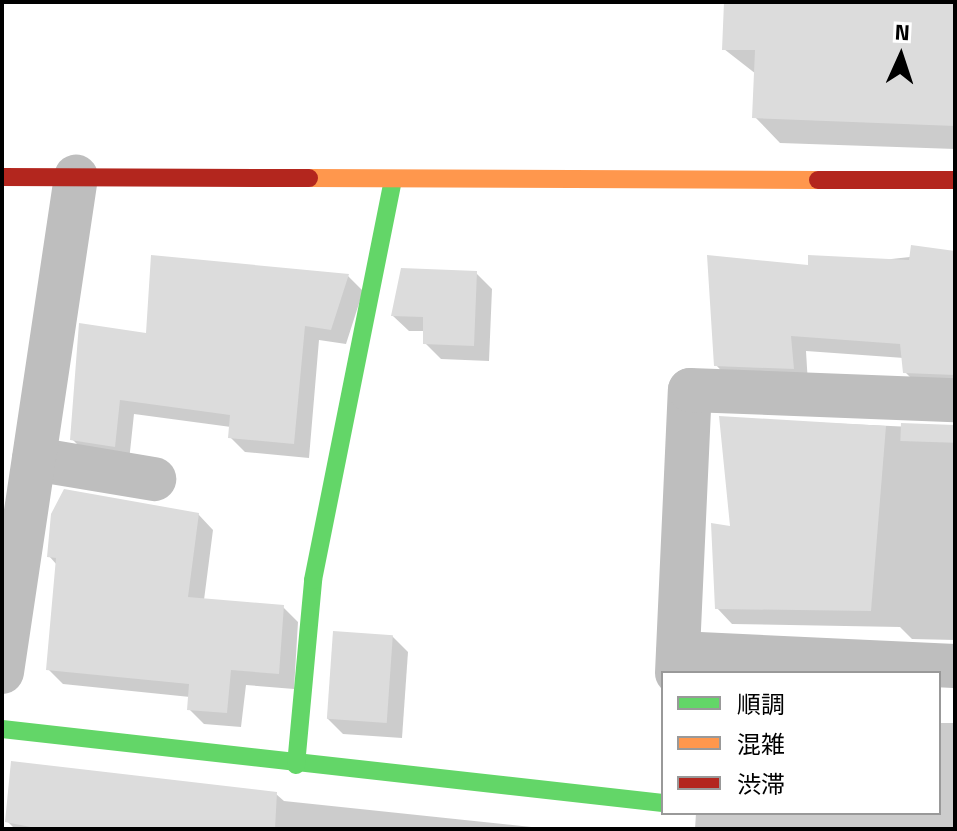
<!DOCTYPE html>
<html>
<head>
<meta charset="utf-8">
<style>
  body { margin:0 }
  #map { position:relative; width:957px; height:831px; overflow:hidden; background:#fff; font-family:"Titillium Web","Noto Sans JP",sans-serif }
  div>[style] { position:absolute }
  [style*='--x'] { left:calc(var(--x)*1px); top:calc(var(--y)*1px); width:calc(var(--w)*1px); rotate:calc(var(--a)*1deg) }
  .shadow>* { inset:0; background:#0003 }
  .building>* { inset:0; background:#dcdcdc; transform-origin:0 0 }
  .street>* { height:44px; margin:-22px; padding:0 22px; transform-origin:22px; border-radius:22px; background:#bebebe }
  .fast>* { height:18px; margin:-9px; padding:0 9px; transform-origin:9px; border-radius:9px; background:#63d668 }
  .slow>* { height:18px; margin:-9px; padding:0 9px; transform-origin:9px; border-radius:9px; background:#ff974d }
  .jam>* { height:18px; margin:-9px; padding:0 9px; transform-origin:9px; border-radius:9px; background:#b3261e }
  span { translate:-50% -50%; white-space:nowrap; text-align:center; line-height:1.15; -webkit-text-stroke:8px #fff; paint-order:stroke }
  .frame { position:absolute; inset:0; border:4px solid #000; pointer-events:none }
  .legend { position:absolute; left:661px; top:671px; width:280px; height:144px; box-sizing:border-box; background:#fff; border:2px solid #999; margin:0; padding:10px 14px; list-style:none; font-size:24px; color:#000 }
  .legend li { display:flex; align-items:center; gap:16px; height:40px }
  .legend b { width:40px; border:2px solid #999 }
  .north { position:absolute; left:861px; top:16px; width:80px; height:80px; -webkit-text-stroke:6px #fff; paint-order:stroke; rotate:3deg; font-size:22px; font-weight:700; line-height:32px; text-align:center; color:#000 }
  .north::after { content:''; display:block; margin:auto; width:28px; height:36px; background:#000; clip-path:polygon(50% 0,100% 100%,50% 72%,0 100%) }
</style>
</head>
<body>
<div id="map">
  <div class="shadow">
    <div style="clip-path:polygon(726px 2px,955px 2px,955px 149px,780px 143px,755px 117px,756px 74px,724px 49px)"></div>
    <div style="clip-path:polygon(955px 252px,955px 383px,921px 388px,905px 372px,904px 358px,806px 351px,808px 384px,731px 381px,716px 365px,810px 268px)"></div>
    <div style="clip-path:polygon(476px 273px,492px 289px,489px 361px,441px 359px,425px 343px,425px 331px,409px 331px,393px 316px)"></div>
    <div style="clip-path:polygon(348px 276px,363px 291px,346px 344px,319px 340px,309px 458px,245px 452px,230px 437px,231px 427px,134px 414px,129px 461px,87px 454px,72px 439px,148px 335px)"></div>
    <div style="clip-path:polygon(721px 418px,955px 429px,955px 640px,912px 639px,900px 627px,732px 624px,717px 608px,732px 529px)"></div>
    <div style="clip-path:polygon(198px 514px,213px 530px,204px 600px,283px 607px,298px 622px,294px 689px,246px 685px,241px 727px,204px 724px,189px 709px,190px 697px,63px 684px,48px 669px,57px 565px,49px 556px)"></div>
    <div style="clip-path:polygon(392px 636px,408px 652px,402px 738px,343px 734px,327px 718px)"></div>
    <div style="clip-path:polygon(939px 723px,955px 723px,955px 829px,695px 829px,696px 813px,939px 813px)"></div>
    <div style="clip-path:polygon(276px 794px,284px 801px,550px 829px,15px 829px,7px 821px)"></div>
  </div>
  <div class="building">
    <div style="clip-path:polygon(724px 2px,955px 2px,955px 126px,752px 118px,755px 50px,722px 50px)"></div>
    <div style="clip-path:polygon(911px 245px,955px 251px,955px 375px,903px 373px,900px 344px,791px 336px,794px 369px,714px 366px,707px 255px,808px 265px,808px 255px,909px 260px)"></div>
    <div style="clip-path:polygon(151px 255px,349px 274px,331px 330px,305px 326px,294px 444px,228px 438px,230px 415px,120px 400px,115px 447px,70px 440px,79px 323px,146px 333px)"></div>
    <div style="clip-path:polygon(401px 268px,477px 271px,474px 346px,423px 344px,423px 317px,391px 316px)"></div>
    <div style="clip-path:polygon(719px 416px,886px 426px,871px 611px,715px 609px,711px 523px,730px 526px)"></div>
    <div style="left:901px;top:423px;width:54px;height:18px;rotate:2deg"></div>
    <div style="clip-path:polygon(64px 489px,199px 513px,188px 597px,284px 605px,279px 674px,231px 670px,227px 713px,187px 710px,189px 684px,46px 670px,56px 558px,47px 557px,51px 514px)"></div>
    <div style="left:333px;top:631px;width:60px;height:88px;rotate:4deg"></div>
    <div style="clip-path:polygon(11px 761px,277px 792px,275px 829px,41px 829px,5px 822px)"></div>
  </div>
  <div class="street">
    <div style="--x:34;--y:459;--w:122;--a:9.5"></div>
    <div style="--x:678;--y:653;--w:277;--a:2.7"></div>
    <div style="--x:2;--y:672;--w:501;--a:-81.5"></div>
    <div style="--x:677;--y:673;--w:283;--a:-87.4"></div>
    <div style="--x:690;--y:390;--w:265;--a:2.2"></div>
  </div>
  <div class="fast">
    <div style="--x:2;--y:729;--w:665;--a:6.39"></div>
    <div style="--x:296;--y:765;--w:186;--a:-84.7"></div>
    <div style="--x:313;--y:580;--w:409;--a:-78.7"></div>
  </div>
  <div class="slow">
    <div style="--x:309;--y:178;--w:509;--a:0.23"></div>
  </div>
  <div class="jam">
    <div style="--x:2;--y:177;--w:307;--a:0.2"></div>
    <div style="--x:818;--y:180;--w:137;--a:0"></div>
  </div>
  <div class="frame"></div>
  <ul class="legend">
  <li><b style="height:10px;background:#63d668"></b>順調</li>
  <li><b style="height:10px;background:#ff974d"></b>混雑</li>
  <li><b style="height:10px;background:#b3261e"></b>渋滞</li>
  </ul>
  <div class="north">N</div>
</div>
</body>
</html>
